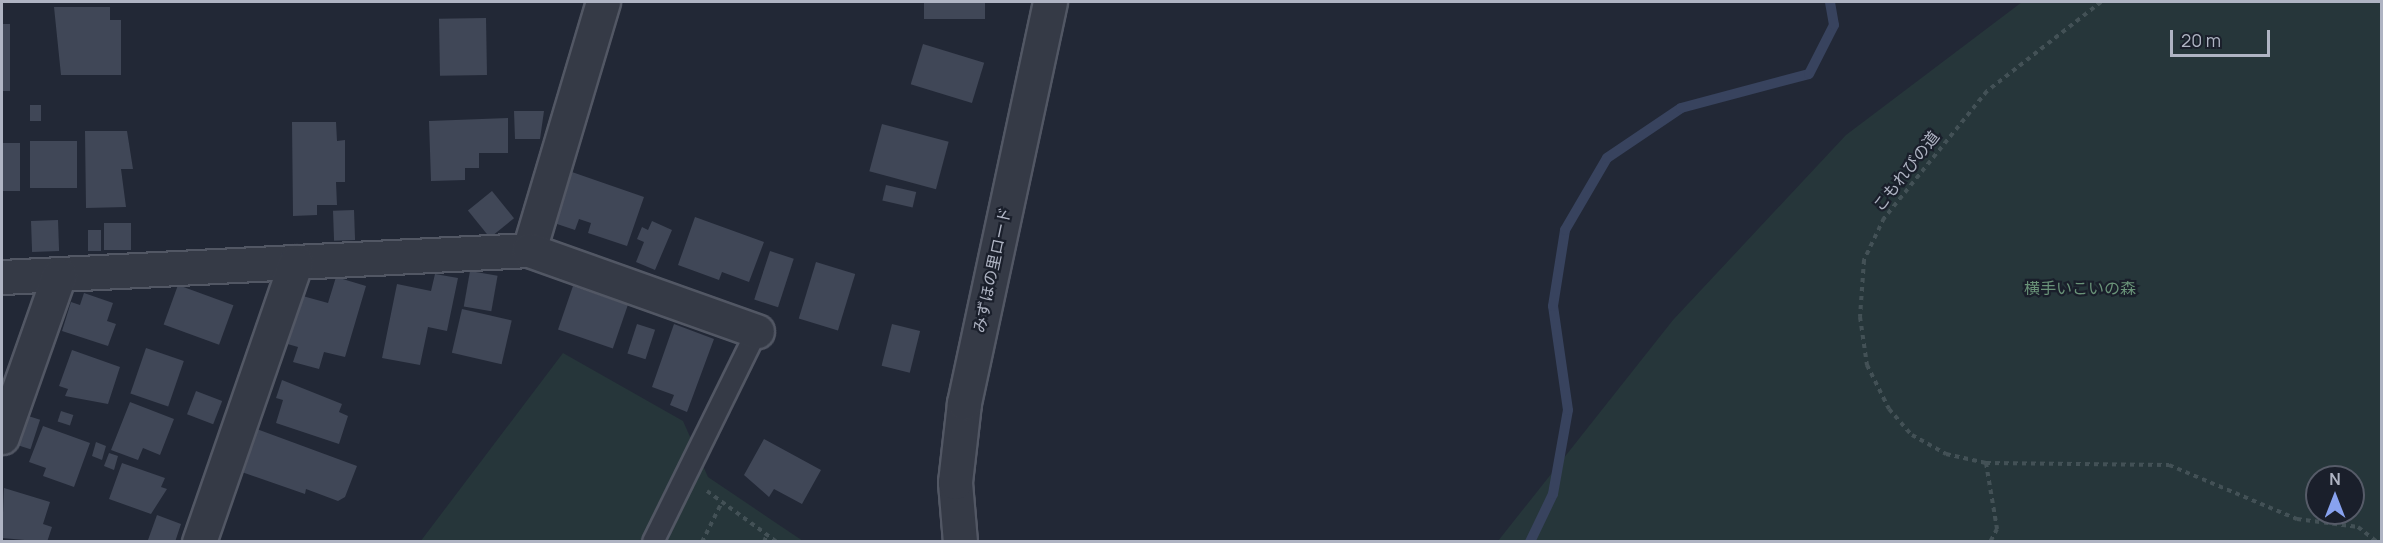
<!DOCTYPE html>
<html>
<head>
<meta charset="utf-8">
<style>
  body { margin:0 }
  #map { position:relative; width:2383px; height:543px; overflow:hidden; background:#222836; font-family:Manrope,"Noto Sans JP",sans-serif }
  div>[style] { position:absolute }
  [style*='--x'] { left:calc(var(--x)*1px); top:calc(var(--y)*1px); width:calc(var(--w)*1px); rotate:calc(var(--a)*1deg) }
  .green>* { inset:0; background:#26363a }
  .stream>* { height:10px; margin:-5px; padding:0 5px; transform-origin:5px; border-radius:5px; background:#38435e }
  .building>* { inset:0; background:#404757; transform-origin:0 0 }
  .path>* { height:4px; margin-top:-2px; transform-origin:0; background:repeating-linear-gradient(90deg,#435156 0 4.5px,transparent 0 9px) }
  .roads { filter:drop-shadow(2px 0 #525764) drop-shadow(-2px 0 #525764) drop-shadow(0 2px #525764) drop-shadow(0 -2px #525764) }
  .service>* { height:20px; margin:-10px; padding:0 10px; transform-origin:10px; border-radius:10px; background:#353a46 }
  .minor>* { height:33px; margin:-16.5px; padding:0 16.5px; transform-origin:16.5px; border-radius:16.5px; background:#353a46 }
  .tertiary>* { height:33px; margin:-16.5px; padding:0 16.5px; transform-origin:16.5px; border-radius:16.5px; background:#353a46 }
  span { translate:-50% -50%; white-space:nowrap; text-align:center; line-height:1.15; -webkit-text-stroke:4.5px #1a1f2b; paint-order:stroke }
  .street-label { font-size:16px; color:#afb4c3 }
  .park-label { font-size:16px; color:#699278 }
  .frame { position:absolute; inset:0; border:3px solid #afb4c3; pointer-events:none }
  .north { position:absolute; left:2305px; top:465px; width:60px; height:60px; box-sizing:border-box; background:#1a1f2b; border:2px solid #565b68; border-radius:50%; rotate:0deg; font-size:16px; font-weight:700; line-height:24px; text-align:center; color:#afb4c3 }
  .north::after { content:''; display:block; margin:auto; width:21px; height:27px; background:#88a2ef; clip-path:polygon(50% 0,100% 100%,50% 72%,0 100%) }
  .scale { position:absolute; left:2170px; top:30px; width:100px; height:27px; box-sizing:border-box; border:3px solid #afb4c3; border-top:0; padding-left:8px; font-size:18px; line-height:21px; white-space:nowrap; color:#afb4c3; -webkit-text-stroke:4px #1a1f2b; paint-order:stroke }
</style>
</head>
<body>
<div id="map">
  <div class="green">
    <div style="clip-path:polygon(evenodd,2022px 2px,2381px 2px,2381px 541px,1498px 541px,1673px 320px,1846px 135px,2022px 2px,2317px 477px,2353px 477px,2353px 513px,2317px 513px,2317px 477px)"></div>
    <div style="clip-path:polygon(563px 353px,683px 421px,708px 477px,803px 541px,420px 542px)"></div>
  </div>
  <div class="stream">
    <div style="--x:1530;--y:542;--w:53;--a:-64.4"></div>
    <div style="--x:1553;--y:494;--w:85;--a:-79.9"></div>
    <div style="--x:1568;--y:410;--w:105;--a:-98.2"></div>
    <div style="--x:1553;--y:306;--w:77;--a:-81"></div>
    <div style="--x:1565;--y:230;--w:83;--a:-59.7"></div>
    <div style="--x:1607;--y:158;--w:89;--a:-34"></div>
    <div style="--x:1681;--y:108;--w:132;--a:-14.9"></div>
    <div style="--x:1809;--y:74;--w:55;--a:-63"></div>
    <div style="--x:1834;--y:25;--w:23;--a:-100"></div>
  </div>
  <div class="building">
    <div style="left:924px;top:2px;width:61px;height:17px"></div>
    <div style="clip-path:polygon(54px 7px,110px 7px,110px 20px,121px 20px,121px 75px,61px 75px)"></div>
    <div style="left:486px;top:18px;width:57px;height:47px;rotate:89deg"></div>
    <div style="left:2px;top:24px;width:8px;height:67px"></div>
    <div style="left:923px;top:44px;width:64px;height:42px;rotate:17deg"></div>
    <div style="left:30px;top:105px;width:11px;height:16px"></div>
    <div style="clip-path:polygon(514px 111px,544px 111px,540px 139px,515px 139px)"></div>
    <div style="clip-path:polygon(508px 118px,508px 153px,479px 153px,479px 168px,465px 168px,465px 180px,431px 181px,429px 121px)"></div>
    <div style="clip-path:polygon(292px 122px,336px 122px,337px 141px,345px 140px,345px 182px,336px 182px,337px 205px,317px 205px,317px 215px,293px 216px)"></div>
    <div style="left:882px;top:124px;width:69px;height:49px;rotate:15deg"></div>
    <div style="clip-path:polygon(85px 131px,127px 131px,133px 169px,121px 169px,126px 207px,86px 208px)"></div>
    <div style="left:77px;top:141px;width:47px;height:47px;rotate:90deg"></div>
    <div style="left:2px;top:143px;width:18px;height:48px"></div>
    <div style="clip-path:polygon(569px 171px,644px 197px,627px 246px,588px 233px,591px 223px,579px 219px,575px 230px,551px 222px)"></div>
    <div style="left:886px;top:185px;width:31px;height:16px;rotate:13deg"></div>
    <div style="left:492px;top:191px;width:35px;height:31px;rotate:51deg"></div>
    <div style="left:354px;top:210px;width:30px;height:21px;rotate:88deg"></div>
    <div style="clip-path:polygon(695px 217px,764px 242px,749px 282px,722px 272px,719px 280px,678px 265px)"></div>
    <div style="left:58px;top:220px;width:31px;height:27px;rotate:88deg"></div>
    <div style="clip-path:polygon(652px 221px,672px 230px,655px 270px,636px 262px,644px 242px,637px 239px,642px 227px,648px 230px)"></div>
    <div style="left:131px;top:223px;width:27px;height:27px;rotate:90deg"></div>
    <div style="left:88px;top:230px;width:13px;height:21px"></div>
    <div style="left:770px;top:251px;width:25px;height:51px;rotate:18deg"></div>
    <div style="left:816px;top:262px;width:41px;height:59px;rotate:17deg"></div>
    <div style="left:470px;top:271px;width:28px;height:36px;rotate:10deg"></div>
    <div style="clip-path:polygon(435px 274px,458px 278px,447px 331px,428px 327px,420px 365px,382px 358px,397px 284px,431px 291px)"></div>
    <div style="clip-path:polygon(336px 277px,366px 286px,345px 357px,324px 352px,319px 369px,293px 362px,298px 347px,284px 343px,299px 295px,328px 303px)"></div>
    <div style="left:178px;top:285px;width:59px;height:42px;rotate:20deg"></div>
    <div style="left:573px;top:286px;width:58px;height:46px;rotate:19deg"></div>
    <div style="clip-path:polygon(84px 293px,113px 303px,107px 321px,116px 324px,108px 346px,62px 331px,71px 302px,80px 305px)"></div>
    <div style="left:462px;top:309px;width:51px;height:45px;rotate:13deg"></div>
    <div style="left:637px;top:324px;width:19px;height:31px;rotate:18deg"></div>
    <div style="clip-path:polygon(674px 324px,714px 339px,687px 412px,670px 405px,674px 395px,652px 387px)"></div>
    <div style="left:892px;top:324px;width:29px;height:43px;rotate:14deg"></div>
    <div style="left:146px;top:348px;width:40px;height:48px;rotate:19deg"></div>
    <div style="clip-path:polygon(72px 350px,120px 367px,108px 404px,65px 396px,68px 389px,59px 386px)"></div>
    <div style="clip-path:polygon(282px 380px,342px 404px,339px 412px,348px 416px,339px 444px,276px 423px,283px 400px,276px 398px)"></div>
    <div style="left:196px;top:391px;width:28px;height:25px;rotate:21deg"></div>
    <div style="clip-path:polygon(130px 402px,174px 419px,160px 455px,143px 448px,138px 460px,111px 450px)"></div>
    <div style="left:61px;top:411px;width:13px;height:11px;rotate:18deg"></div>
    <div style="left:22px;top:414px;width:19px;height:31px;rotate:18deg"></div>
    <div style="clip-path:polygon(43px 426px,90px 443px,74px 487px,43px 476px,46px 468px,29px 462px)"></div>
    <div style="clip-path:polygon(251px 427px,357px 466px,345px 497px,338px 501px,306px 489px,305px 494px,236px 470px)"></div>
    <div style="clip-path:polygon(764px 439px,821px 470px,802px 504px,774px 489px,769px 497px,744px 475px)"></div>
    <div style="clip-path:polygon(96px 442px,106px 446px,102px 460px,92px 456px)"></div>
    <div style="clip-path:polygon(109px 453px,118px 456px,114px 470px,104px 466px)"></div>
    <div style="clip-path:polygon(122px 463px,165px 478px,161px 487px,167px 489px,151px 514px,109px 499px)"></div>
    <div style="clip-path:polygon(4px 488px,50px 502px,43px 524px,52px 527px,47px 542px,2px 538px)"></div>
    <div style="clip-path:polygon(157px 515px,181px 524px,175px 542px,148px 540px)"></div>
  </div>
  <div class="path">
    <div style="--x:2101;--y:2;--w:145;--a:142"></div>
    <div style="--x:1987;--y:91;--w:164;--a:129"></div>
    <div style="--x:1884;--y:218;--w:47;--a:115.5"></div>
    <div style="--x:1864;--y:260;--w:57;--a:94"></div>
    <div style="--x:1860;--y:317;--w:49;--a:81.7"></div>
    <div style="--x:1867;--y:365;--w:49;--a:63.4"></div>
    <div style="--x:1889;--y:409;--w:35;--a:49"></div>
    <div style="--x:1912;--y:435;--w:39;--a:29"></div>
    <div style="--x:1946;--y:454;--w:41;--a:12.7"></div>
    <div style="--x:1986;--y:463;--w:183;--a:0.6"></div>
    <div style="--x:2169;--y:465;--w:139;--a:22.9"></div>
    <div style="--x:2297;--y:519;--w:62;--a:7.5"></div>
    <div style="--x:2358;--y:527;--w:24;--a:38"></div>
    <div style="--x:1986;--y:463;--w:67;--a:80.5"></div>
    <div style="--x:1997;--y:529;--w:15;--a:118"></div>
    <div style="--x:707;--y:491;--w:87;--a:36.1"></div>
    <div style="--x:702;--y:542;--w:45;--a:-63.4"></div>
    <div style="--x:764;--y:542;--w:9;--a:-69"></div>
  </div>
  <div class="roads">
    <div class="service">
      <div style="--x:653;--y:542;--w:235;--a:-63.8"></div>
    </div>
    <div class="minor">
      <div style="--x:529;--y:250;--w:259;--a:-73.4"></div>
      <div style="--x:2;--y:277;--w:528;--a:-2.93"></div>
      <div style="--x:529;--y:250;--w:242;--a:19.6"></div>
      <div style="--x:2;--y:437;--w:172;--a:-70.6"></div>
      <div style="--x:199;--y:542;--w:296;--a:-70.9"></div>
    </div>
    <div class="tertiary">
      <div style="--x:960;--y:542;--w:60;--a:-94.8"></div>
      <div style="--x:955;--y:482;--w:80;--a:-83.5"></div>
      <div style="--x:964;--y:403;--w:410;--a:-77.9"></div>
    </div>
  </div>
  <div class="street-label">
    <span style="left:1906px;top:171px;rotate:-52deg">こもれびの道</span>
    <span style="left:992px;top:270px;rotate:-78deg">みずほの里ロード</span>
  </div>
  <div class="park-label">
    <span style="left:2080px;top:288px">横手いこいの森</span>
  </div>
  <div class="frame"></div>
  <div class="north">N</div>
  <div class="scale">20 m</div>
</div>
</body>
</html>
